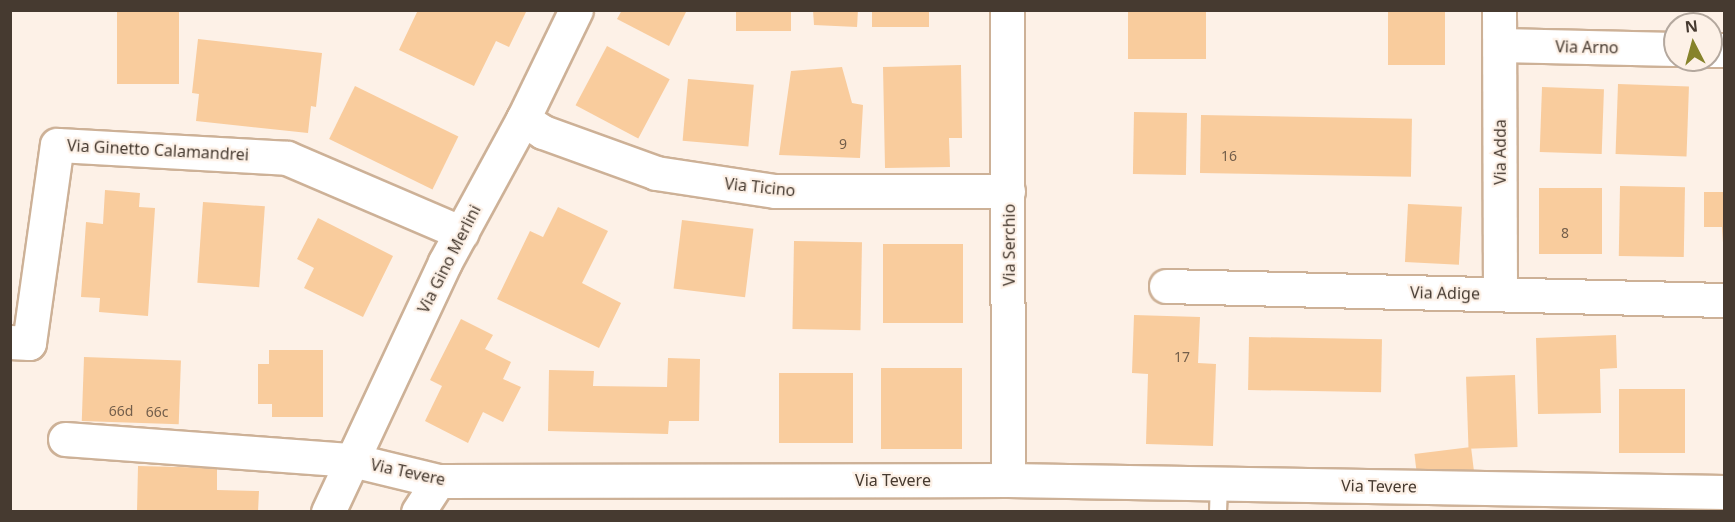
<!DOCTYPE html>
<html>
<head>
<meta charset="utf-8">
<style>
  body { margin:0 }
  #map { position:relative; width:1735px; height:522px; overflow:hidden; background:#fdf1e7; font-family:"Noto Sans",sans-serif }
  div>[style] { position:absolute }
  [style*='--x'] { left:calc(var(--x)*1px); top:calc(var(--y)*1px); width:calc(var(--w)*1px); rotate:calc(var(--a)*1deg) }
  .building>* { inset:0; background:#f9cc9d; transform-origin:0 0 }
  .roads { filter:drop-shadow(2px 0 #cdb197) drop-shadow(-2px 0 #cdb197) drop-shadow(0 2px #cdb197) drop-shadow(0 -2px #cdb197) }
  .service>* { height:16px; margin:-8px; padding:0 8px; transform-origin:8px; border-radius:8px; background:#fff }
  .minor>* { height:33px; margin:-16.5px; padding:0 16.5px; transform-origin:16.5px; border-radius:16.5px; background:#fff }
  span { translate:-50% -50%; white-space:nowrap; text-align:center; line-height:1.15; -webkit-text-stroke:4.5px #fdf1e7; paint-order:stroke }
  .number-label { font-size:14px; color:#735e4b }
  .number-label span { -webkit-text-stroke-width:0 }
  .street-label { font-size:16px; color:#463a30 }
  .frame { position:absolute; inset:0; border:12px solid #463a30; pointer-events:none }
  .north { position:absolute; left:1663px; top:12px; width:60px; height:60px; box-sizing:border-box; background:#fdf1e7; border:2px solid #b4a89e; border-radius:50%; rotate:354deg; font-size:16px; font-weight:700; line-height:24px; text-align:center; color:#463a30 }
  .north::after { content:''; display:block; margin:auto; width:21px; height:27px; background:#86832b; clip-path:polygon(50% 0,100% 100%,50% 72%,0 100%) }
</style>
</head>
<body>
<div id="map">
  <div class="building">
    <div style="left:117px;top:10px;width:62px;height:74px"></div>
    <div style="clip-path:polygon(418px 10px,522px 10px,526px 12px,509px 47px,496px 41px,474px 86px,399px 50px)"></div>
    <div style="clip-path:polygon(622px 10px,687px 10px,669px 46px,617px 19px)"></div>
    <div style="left:736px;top:10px;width:55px;height:21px"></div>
    <div style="clip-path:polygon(813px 10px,858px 10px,857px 27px,814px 25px)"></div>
    <div style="left:872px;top:10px;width:57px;height:17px"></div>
    <div style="left:1128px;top:10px;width:78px;height:49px"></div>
    <div style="left:1388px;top:10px;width:57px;height:55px"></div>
    <div style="clip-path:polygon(198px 39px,322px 53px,316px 107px,311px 106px,308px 133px,196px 121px,199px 94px,192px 93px)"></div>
    <div style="left:607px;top:46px;width:71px;height:67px;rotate:28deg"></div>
    <div style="clip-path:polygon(961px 65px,962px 138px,949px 138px,950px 167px,885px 168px,883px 67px)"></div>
    <div style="clip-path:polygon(842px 67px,852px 103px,863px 105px,860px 158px,779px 155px,791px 71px)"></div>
    <div style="left:688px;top:79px;width:66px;height:62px;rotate:5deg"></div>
    <div style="left:1618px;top:84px;width:71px;height:70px;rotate:2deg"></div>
    <div style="left:355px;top:86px;width:115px;height:59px;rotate:26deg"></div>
    <div style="left:1542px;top:87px;width:62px;height:65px;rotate:2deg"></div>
    <div style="left:1134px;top:112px;width:53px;height:62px;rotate:1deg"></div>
    <div style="left:1201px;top:115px;width:211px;height:58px;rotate:1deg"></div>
    <div style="left:1620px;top:186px;width:65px;height:70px;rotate:1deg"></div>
    <div style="left:1539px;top:188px;width:63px;height:66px"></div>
    <div style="clip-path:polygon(105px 190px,140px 193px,139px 207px,155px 208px,148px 316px,99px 312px,100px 298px,81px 297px,86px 222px,103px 224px)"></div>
    <div style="clip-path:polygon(1704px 192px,1724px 192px,1724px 259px,1722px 227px,1704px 227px)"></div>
    <div style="left:203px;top:202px;width:62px;height:81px;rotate:4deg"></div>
    <div style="left:1408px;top:204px;width:54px;height:58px;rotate:3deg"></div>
    <div style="clip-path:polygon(558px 207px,608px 231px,582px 283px,621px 303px,599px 348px,497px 299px,530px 231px,543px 237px)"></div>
    <div style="clip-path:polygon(318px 218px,393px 256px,363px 317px,304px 288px,314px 268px,297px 259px)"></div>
    <div style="left:682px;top:220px;width:72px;height:69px;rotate:7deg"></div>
    <div style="left:794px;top:241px;width:68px;height:88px;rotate:1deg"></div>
    <div style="left:883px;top:244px;width:80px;height:79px"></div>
    <div style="clip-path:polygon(1134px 315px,1200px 317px,1198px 363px,1216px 364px,1213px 446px,1146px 444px,1148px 374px,1132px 373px)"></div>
    <div style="clip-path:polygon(461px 319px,493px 335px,485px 349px,511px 362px,503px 379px,521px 387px,503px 422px,483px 412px,468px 443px,425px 421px,442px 386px,430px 380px)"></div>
    <div style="clip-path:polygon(1616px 335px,1617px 368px,1600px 369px,1601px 413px,1538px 414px,1536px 338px)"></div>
    <div style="left:1249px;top:337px;width:133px;height:53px;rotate:1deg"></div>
    <div style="clip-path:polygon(269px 350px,323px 350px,323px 417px,272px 417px,272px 404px,258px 404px,258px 364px,269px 364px)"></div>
    <div style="left:84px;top:357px;width:97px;height:64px;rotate:2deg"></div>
    <div style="clip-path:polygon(668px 358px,700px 359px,699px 421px,669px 421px,668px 434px,548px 431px,549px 370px,594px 371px,593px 386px,667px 387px)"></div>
    <div style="left:881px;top:368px;width:81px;height:81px"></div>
    <div style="left:779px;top:373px;width:74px;height:70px"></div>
    <div style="left:1515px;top:375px;width:72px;height:49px;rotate:88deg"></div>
    <div style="left:1619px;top:389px;width:66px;height:64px"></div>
    <div style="left:1471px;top:447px;width:26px;height:57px;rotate:83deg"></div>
    <div style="clip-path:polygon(138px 466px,217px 468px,217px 490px,259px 491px,258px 512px,137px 512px)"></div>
  </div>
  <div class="roads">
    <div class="service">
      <div style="--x:1218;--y:512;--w:29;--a:-88"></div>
    </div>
    <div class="minor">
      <div style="--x:1007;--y:10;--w:470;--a:89.9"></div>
      <div style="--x:1499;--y:10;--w:284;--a:89.8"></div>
      <div style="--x:1500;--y:45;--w:175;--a:1.3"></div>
      <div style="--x:1711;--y:50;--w:13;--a:0"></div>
      <div style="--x:523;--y:119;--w:24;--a:33"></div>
      <div style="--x:543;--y:132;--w:120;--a:19.9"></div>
      <div style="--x:656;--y:173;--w:120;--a:8.6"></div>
      <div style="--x:775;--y:191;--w:233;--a:0"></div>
      <div style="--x:1166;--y:286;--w:558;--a:1.44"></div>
      <div style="--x:10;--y:342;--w:19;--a:3"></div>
      <div style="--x:29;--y:343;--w:200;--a:-82"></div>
      <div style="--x:57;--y:145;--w:230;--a:3.2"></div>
      <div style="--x:287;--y:158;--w:190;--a:23.2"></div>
      <div style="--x:65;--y:439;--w:288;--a:4.2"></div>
      <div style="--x:352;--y:460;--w:89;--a:13.7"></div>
      <div style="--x:438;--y:481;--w:570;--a:-0.1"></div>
      <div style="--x:1008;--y:480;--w:716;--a:0.96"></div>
      <div style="--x:328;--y:512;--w:276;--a:-64.9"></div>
      <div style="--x:445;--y:262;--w:163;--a:-61.4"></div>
      <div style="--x:523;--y:119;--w:121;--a:-64.1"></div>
      <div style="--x:418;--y:512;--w:37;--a:-57"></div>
    </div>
  </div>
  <div class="number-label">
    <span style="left:843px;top:144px">9</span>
    <span style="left:1229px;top:156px">16</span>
    <span style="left:1565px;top:233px">8</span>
    <span style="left:1182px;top:357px">17</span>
    <span style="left:121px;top:411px">66d</span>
    <span style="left:157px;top:412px">66c</span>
  </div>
  <div class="street-label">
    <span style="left:1587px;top:47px;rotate:1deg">Via Arno</span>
    <span style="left:158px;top:150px;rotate:3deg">Via Ginetto Calamandrei</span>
    <span style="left:1500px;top:152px;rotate:-90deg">Via Adda</span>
    <span style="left:760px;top:187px;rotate:6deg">Via Ticino</span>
    <span style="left:1009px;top:245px;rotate:-90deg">Via Serchio</span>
    <span style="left:449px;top:259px;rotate:-63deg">Via Gino Merlini</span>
    <span style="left:1445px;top:293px;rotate:1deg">Via Adige</span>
    <span style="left:408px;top:472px;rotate:12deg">Via Tevere</span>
    <span style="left:893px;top:480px">Via Tevere</span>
    <span style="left:1379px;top:486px;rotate:1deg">Via Tevere</span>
  </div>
  <div class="frame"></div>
  <div class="north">N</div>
</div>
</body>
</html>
